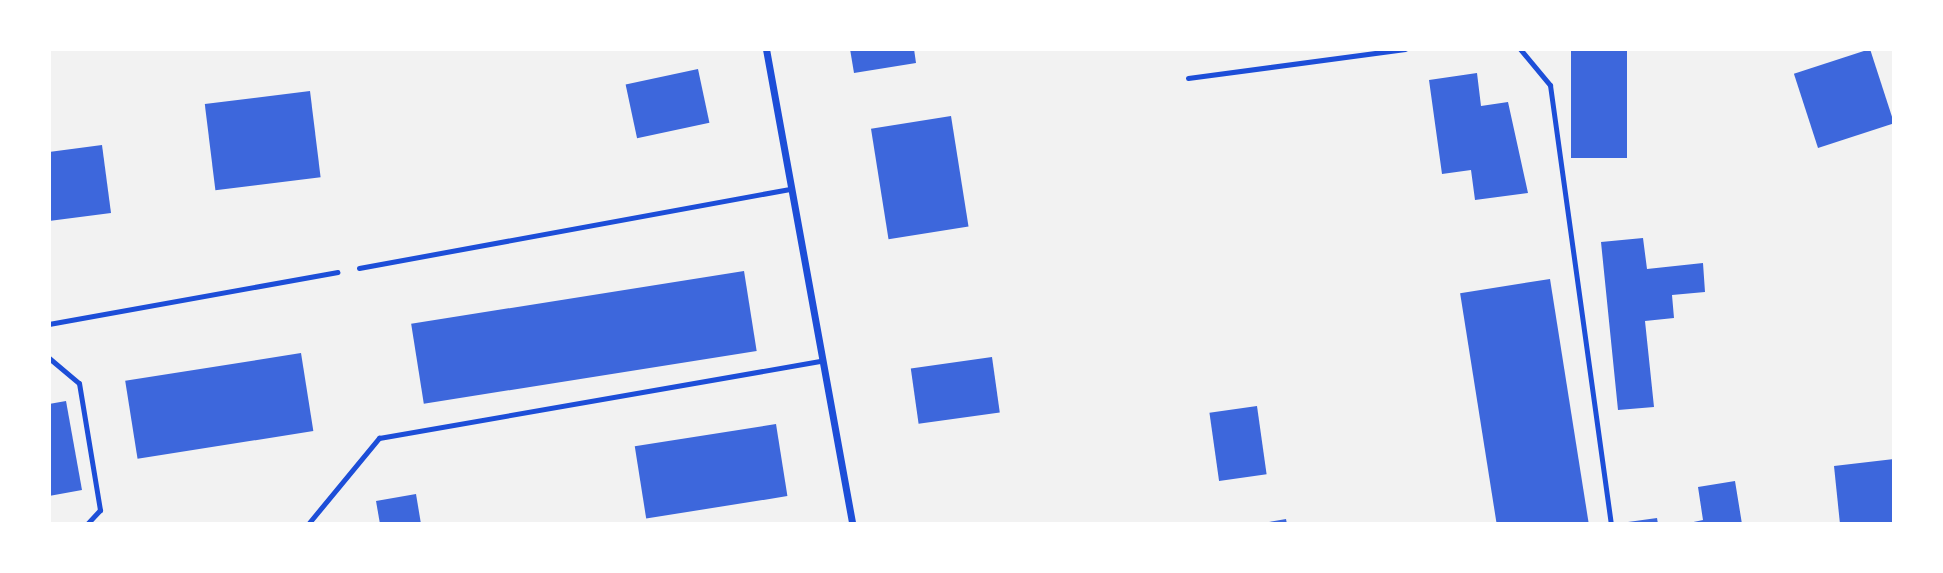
<!DOCTYPE html>
<html>
<head>
<meta charset="utf-8">
<style>
  body { margin:0 }
  #map { position:relative; width:1943px; height:573px; overflow:hidden; background:#f2f2f2; font-family:"Exo 2",sans-serif }
  div>[style] { position:absolute }
  [style*='--x'] { left:calc(var(--x)*1px); top:calc(var(--y)*1px); width:calc(var(--w)*1px); rotate:calc(var(--a)*1deg) }
  .building>* { inset:0; background:#3d67dc; transform-origin:0 0 }
  .path>* { height:4.5px; margin:-2.25px; padding:0 2.25px; transform-origin:2.25px; border-radius:2.25px; background:#1d4ed8 }
  .service>* { height:5px; margin:-2.5px; padding:0 2.5px; transform-origin:2.5px; border-radius:2.5px; background:#1d4ed8 }
  .minor>* { height:7px; margin:-3.5px; padding:0 3.5px; transform-origin:3.5px; border-radius:3.5px; background:#1d4ed8 }
  span { translate:-50% -50%; white-space:nowrap; text-align:center; line-height:1.15; -webkit-text-stroke:7px #fff; paint-order:stroke }
  .frame { position:absolute; inset:0; border:51px solid #fff; pointer-events:none }
</style>
</head>
<body>
<div id="map">
  <div class="building">
    <div style="clip-path:polygon(850px 49px,914px 49px,916px 63px,854px 73px)"></div>
    <div style="left:1571px;top:49px;width:56px;height:109px"></div>
    <div style="left:1870px;top:49px;width:78px;height:80px;rotate:72deg"></div>
    <div style="left:698px;top:69px;width:55px;height:74px;rotate:78deg"></div>
    <div style="clip-path:polygon(1477px 73px,1481px 106px,1508px 102px,1528px 193px,1475px 200px,1471px 170px,1442px 174px,1429px 80px)"></div>
    <div style="left:310px;top:91px;width:87px;height:106px;rotate:83deg"></div>
    <div style="left:951px;top:116px;width:112px;height:81px;rotate:81deg"></div>
    <div style="clip-path:polygon(102px 145px,111px 213px,49px 221px,49px 152px)"></div>
    <div style="clip-path:polygon(1643px 238px,1647px 269px,1703px 263px,1705px 292px,1672px 295px,1674px 318px,1645px 321px,1654px 407px,1618px 410px,1601px 242px)"></div>
    <div style="left:744px;top:271px;width:81px;height:337px;rotate:81deg"></div>
    <div style="left:1550px;top:279px;width:248px;height:91px;rotate:81deg"></div>
    <div style="left:301px;top:353px;width:79px;height:178px;rotate:81deg"></div>
    <div style="left:992px;top:357px;width:56px;height:82px;rotate:82deg"></div>
    <div style="clip-path:polygon(66px 401px,82px 490px,49px 496px,49px 404px)"></div>
    <div style="left:1257px;top:406px;width:69px;height:48px;rotate:82deg"></div>
    <div style="left:776px;top:424px;width:73px;height:143px;rotate:81deg"></div>
    <div style="clip-path:polygon(1894px 459px,1894px 524px,1840px 524px,1834px 466px)"></div>
    <div style="clip-path:polygon(1735px 481px,1742px 524px,1684px 524px,1703px 520px,1698px 487px)"></div>
    <div style="clip-path:polygon(416px 494px,421px 524px,380px 524px,376px 501px)"></div>
    <div style="clip-path:polygon(1657px 518px,1658px 524px,1628px 524px,1628px 522px)"></div>
    <div style="clip-path:polygon(1286px 519px,1287px 524px,1263px 524px,1263px 523px)"></div>
  </div>
  <div class="path">
    <div style="--x:49;--y:324;--w:293;--a:-10.2"></div>
  </div>
  <div class="service">
    <div style="--x:1520;--y:49;--w:47;--a:50.2"></div>
    <div style="--x:1550;--y:85;--w:443;--a:82.1"></div>
    <div style="--x:1188;--y:78;--w:219;--a:-7.6"></div>
    <div style="--x:359;--y:268;--w:438;--a:-10.4"></div>
    <div style="--x:49;--y:358;--w:39;--a:40"></div>
    <div style="--x:79;--y:383;--w:129;--a:80.6"></div>
    <div style="--x:100;--y:510;--w:19;--a:133"></div>
    <div style="--x:308;--y:524;--w:112;--a:-50.5"></div>
    <div style="--x:379;--y:438;--w:449;--a:-9.9"></div>
  </div>
  <div class="minor">
    <div style="--x:766;--y:49;--w:483;--a:79.7"></div>
  </div>
  <div class="frame"></div>
</div>
</body>
</html>
